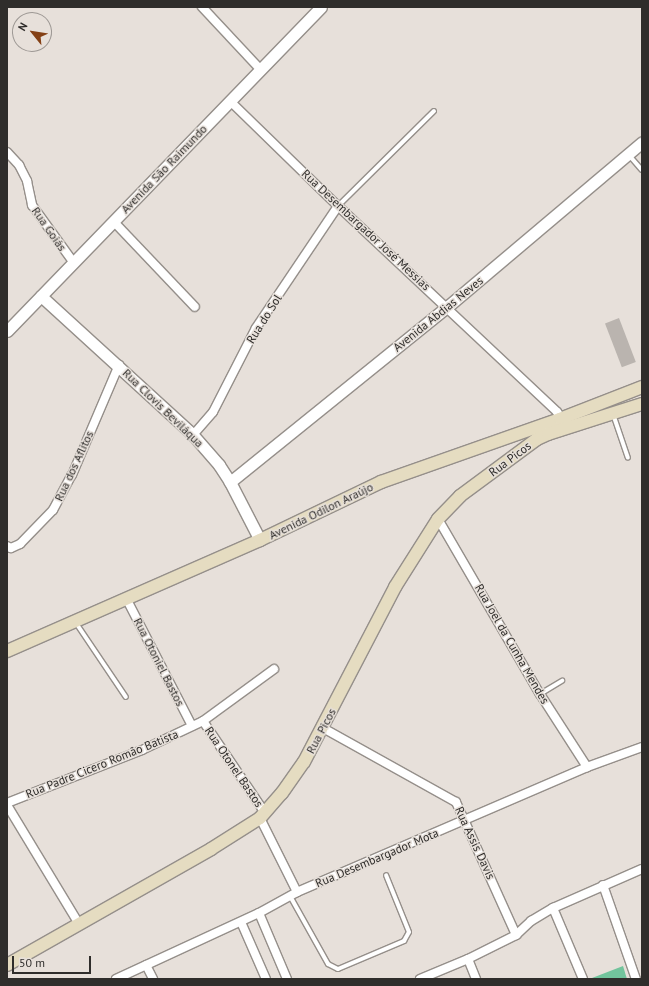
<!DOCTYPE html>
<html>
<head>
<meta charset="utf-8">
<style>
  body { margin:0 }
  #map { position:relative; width:649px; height:986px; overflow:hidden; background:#e7e0da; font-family:"PT Sans",sans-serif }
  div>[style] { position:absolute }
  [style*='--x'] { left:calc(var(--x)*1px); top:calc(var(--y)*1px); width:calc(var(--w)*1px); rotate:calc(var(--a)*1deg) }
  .green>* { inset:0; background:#72c49c }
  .building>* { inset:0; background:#bab4af; transform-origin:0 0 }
  .roads { filter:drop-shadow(1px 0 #958f8a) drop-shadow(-1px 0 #958f8a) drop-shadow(0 1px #958f8a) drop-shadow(0 -1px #958f8a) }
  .service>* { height:4px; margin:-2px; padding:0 2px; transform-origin:2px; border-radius:2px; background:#fff }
  .minor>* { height:8px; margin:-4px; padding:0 4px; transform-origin:4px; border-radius:4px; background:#fff }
  .tertiary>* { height:11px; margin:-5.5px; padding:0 5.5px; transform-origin:5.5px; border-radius:5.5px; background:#fff }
  .secondary>* { height:12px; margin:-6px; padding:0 6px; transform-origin:6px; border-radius:6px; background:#e5dcc1 }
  span { translate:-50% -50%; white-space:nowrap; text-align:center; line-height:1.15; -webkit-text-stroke:3px #e7e0da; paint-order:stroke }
  .street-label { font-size:12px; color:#2f2d2b }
  .frame { position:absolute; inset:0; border:8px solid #2f2d2b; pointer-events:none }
  .north { position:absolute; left:12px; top:12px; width:40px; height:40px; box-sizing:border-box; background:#e7e0da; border:1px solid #9d9894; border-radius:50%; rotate:300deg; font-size:11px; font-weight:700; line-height:16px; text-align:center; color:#2f2d2b }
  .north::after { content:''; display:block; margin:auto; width:14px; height:18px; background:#844015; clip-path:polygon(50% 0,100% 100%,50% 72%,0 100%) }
  .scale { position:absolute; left:12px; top:956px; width:79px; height:18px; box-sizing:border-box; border:2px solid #2f2d2b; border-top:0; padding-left:5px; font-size:12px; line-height:14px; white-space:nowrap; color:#2f2d2b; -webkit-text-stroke:3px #e7e0da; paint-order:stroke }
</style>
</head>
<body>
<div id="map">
  <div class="green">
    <div style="clip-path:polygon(623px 966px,627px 979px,593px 979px,592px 978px)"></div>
  </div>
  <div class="building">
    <div style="left:619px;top:318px;width:47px;height:15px;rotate:69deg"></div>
  </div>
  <div class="roads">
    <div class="service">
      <div style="--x:628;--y:154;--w:21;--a:49"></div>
      <div style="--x:338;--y:206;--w:135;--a:-44.7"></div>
      <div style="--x:613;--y:414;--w:46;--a:71.2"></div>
      <div style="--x:76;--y:623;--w:89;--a:56"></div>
      <div style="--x:540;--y:694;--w:26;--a:-31"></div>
      <div style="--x:290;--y:896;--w:78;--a:60.8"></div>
      <div style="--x:328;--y:964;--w:11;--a:27"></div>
      <div style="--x:338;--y:969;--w:72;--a:-23"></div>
      <div style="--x:404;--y:941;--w:10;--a:-61"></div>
      <div style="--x:409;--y:932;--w:61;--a:-112"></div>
    </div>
    <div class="minor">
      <div style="--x:202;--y:7;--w:86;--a:46.9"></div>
      <div style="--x:230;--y:101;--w:151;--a:44.2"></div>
      <div style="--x:338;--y:206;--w:301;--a:43.2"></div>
      <div style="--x:557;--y:412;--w:13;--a:61"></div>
      <div style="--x:7;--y:152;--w:18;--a:47"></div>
      <div style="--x:19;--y:165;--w:18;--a:63"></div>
      <div style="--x:27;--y:181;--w:25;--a:78"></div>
      <div style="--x:32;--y:205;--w:72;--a:54.1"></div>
      <div style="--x:114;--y:222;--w:117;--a:46.4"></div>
      <div style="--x:193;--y:435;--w:30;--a:-49"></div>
      <div style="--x:213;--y:412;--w:94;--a:-62.9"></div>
      <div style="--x:256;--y:328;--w:147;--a:-56.1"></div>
      <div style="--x:438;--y:519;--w:203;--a:59.8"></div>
      <div style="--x:540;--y:694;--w:87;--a:57.2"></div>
      <div style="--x:7;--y:546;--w:4;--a:27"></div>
      <div style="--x:11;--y:548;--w:10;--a:-24"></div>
      <div style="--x:20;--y:544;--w:47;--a:-45.9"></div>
      <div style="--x:53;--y:510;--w:40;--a:-62"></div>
      <div style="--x:72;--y:475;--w:120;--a:-66.9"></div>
      <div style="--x:126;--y:598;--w:144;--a:62.7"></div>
      <div style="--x:203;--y:721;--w:111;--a:56"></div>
      <div style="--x:323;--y:728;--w:152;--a:29.1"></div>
      <div style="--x:456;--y:802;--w:146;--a:65.7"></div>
      <div style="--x:7;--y:803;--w:145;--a:-21.4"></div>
      <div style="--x:142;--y:750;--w:68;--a:-25.4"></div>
      <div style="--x:203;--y:721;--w:88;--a:-36.2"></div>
      <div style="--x:7;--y:805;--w:139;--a:58.8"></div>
      <div style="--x:260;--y:818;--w:83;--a:63.4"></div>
      <div style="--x:603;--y:885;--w:100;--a:70.7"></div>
      <div style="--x:553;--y:908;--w:77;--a:67.1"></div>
      <div style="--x:259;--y:913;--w:72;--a:67"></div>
      <div style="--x:241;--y:922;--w:62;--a:66.3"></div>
      <div style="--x:468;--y:959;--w:22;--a:68"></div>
      <div style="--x:146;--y:965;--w:16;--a:63"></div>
      <div style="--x:116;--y:979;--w:157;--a:-24.8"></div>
      <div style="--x:259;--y:913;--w:43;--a:-28.9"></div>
      <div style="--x:297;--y:892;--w:316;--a:-23.3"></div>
      <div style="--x:587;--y:767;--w:59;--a:-20"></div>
      <div style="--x:420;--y:979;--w:52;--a:-22.6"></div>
      <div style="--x:468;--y:959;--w:54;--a:-26.6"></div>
      <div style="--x:516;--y:935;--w:21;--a:-43"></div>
      <div style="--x:531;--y:921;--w:26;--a:-31"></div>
      <div style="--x:553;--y:908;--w:97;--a:-23.7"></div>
    </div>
    <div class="tertiary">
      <div style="--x:41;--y:296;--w:206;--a:42.4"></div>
      <div style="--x:193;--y:435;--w:40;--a:49"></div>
      <div style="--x:219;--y:465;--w:20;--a:57"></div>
      <div style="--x:230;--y:482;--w:65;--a:62.7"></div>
      <div style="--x:7;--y:331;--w:451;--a:-45.9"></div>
      <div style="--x:230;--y:482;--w:279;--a:-38.9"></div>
      <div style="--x:447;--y:307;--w:255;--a:-40.2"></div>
    </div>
    <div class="secondary">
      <div style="--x:7;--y:651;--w:276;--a:-23.7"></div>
      <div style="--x:260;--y:540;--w:134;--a:-25.6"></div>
      <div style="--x:381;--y:482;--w:190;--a:-19.4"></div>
      <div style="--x:560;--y:419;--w:88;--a:-21.3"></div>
      <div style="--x:7;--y:965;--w:235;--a:-29.6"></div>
      <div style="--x:211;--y:849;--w:58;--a:-32.3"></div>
      <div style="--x:260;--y:818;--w:33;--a:-49"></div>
      <div style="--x:282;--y:793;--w:38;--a:-55"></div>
      <div style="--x:304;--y:762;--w:197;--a:-62.5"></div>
      <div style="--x:395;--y:587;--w:80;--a:-57.7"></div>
      <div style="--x:438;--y:519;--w:32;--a:-46"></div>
      <div style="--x:460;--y:496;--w:96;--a:-36.5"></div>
      <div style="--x:537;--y:439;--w:12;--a:-24"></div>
      <div style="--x:548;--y:434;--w:99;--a:-17.7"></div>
    </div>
  </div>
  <div class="street-label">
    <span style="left:164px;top:169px;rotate:-46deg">Avenida São Raimundo</span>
    <span style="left:49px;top:229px;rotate:55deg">Rua Goiás</span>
    <span style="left:366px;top:230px;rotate:43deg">Rua Desembargador José Messias</span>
    <span style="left:438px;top:314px;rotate:-39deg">Avenida Abdias Neves</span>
    <span style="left:264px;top:319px;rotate:-58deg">Rua do Sol</span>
    <span style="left:163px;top:408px;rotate:44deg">Rua Clovis Beviláqua</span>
    <span style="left:510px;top:459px;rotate:-37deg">Rua Picos</span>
    <span style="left:74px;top:466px;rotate:-65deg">Rua dos Aflitos</span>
    <span style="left:321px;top:511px;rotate:-26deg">Avenida Odilon Araújo</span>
    <span style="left:512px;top:644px;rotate:60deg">Rua Joel da Cunha Mendes</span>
    <span style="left:159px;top:662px;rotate:63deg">Rua Otoniel Bastos</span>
    <span style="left:321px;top:731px;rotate:-62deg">Rua Picos</span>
    <span style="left:102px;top:764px;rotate:-22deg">Rua Padre Cicero Romão Batista</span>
    <span style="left:234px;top:767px;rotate:56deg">Rua Otonel Bastos</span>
    <span style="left:475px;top:843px;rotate:65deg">Rua Assis Davis</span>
    <span style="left:377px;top:858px;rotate:-23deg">Rua Desembargador Mota</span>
  </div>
  <div class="frame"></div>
  <div class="north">N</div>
  <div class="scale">50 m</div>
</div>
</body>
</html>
